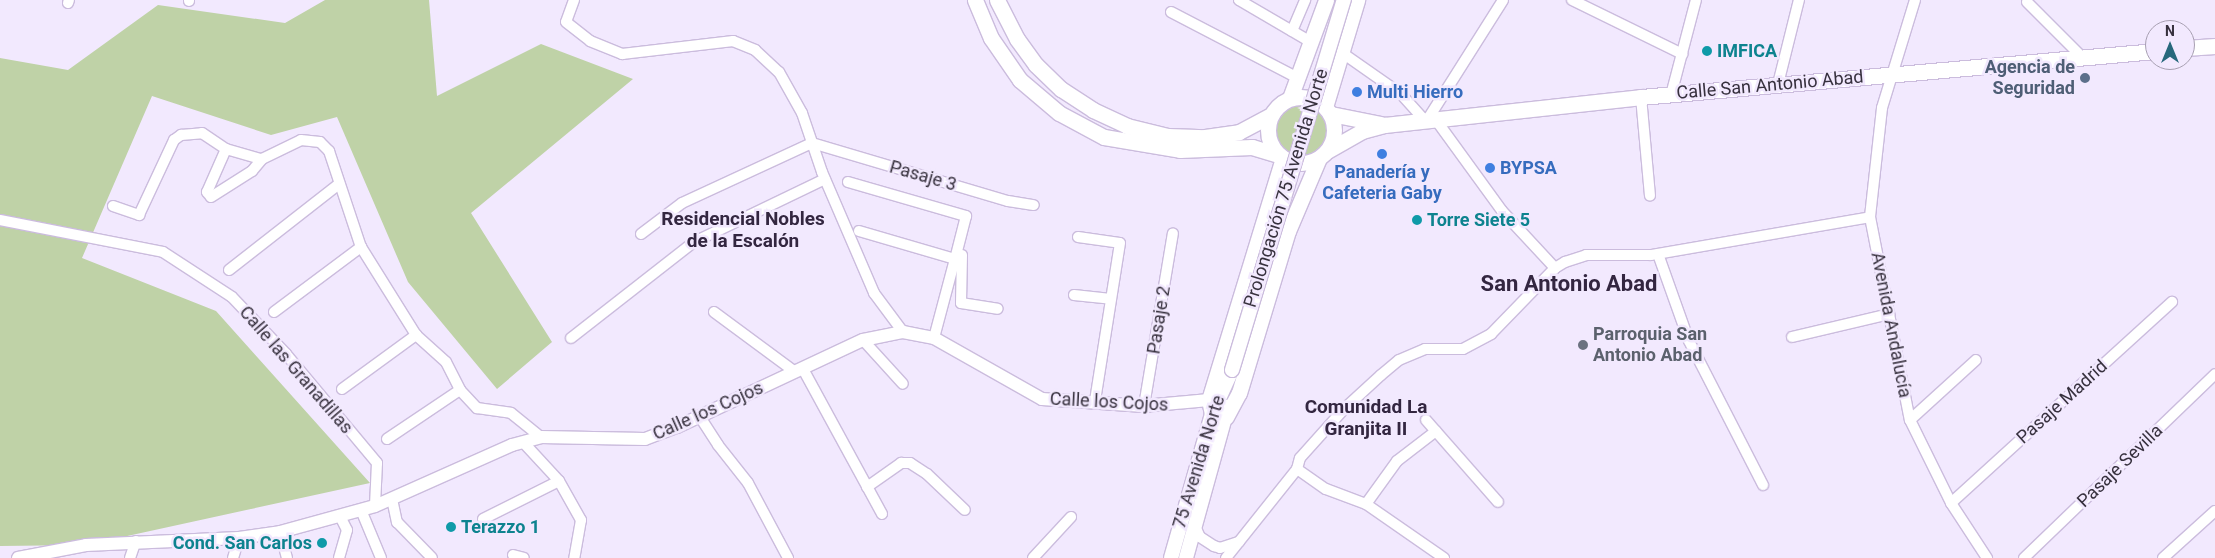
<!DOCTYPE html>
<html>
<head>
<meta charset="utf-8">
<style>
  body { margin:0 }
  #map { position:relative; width:2215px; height:558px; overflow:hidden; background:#f2e9fe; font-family:Roboto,sans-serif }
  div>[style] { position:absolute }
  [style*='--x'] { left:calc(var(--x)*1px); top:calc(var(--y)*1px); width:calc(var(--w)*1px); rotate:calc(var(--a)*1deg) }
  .green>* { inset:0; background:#bfd2a7 }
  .round { border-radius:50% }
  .roads { filter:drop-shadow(1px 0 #cbbcdd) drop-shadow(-1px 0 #cbbcdd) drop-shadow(0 1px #cbbcdd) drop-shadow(0 -1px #cbbcdd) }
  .minor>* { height:10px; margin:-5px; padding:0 5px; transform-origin:5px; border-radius:5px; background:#fff }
  .tertiary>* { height:12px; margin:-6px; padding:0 6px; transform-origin:6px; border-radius:6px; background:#fff }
  .secondary>* { height:14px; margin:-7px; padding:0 7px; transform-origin:7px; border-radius:7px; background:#fff }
  .primary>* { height:15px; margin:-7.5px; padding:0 7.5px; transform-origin:7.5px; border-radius:7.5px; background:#fff }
  .primary>.ring { margin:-7.5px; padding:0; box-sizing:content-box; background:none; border:15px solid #fff; border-radius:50% }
  .bridges { filter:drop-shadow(1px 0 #cbbcdd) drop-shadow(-1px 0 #cbbcdd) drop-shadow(0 1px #cbbcdd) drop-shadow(0 -1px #cbbcdd) }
  .secondary-bridge>* { height:14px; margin:-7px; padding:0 7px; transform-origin:7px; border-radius:7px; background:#fff }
  .dots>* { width:14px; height:14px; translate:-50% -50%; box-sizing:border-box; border:2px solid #f2e9fe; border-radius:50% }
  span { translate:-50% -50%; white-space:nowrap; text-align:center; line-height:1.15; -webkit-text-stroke:5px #f2e9fe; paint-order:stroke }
  .culture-label { font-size:18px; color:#0d838f; font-weight:700 }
  .left { translate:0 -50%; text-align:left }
  .right { translate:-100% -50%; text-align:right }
  .service-label { font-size:18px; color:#4e5e75; font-weight:700 }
  .street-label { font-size:18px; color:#37313e }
  .shop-label { font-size:18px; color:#366cbe; font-weight:700 }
  .worship-label { font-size:18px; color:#5b616d; font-weight:700 }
  .neighbourhood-label { font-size:19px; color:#332640; font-weight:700 }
  .district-label { font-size:22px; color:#332640; font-weight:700 }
  .north { position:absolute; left:2145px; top:20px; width:50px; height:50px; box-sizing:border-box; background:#f2e9fe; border:1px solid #a79fb1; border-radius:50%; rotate:0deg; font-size:14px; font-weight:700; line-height:20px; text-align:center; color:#37313e }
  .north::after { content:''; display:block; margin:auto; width:18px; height:22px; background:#27687c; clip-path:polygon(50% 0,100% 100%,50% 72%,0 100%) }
</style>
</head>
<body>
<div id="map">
  <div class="green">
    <div style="clip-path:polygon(325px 0,429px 0,437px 96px,541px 44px,633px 79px,471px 213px,552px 342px,497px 389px,408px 282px,337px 117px,271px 135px,152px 96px,82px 258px,216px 311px,370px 483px,86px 545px,0 546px,0 58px,68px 70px,158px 5px,285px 23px)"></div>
    <div class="round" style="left:1275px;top:104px;width:54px;height:54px"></div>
  </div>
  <div class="roads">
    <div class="minor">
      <div style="--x:574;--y:0;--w:23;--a:110"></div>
      <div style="--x:566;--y:22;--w:31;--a:38"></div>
      <div style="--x:590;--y:41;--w:35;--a:22"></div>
      <div style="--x:622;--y:54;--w:112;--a:-6.7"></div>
      <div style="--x:733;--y:41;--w:24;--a:22"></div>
      <div style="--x:755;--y:50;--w:33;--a:43"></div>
      <div style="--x:779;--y:72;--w:47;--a:60.7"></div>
      <div style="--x:802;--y:113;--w:62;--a:71.3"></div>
      <div style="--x:822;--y:172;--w:132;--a:66.7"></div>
      <div style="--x:874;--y:293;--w:49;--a:53.4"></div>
      <div style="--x:1239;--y:0;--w:83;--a:30.3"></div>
      <div style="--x:1572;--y:0;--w:123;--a:26.1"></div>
      <div style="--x:1915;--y:0;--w:113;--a:107"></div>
      <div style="--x:1882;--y:108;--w:110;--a:96.3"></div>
      <div style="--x:1870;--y:217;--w:207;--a:78.9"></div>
      <div style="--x:1910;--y:420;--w:93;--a:63.7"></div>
      <div style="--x:1951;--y:503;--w:66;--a:56.8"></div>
      <div style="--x:189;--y:1;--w:1;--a:-90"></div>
      <div style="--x:2027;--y:2;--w:76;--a:45"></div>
      <div style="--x:68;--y:3;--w:3;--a:-72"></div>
      <div style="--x:1171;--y:12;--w:143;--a:27.5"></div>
      <div style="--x:1292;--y:31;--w:34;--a:-67"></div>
      <div style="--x:1341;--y:52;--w:73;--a:35"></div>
      <div style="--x:1401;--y:94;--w:38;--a:48"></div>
      <div style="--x:1426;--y:122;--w:144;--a:-57.7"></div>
      <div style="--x:1778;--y:84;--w:87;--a:-76"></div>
      <div style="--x:1671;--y:95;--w:98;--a:-75.3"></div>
      <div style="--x:1641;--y:97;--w:99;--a:84.8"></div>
      <div style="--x:1436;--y:120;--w:112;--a:54"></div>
      <div style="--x:1502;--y:211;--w:78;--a:47.1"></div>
      <div style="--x:226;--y:149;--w:47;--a:113.8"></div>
      <div style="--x:207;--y:192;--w:6;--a:51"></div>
      <div style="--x:211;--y:197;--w:49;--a:-32.4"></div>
      <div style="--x:252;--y:171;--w:16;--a:-50"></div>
      <div style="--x:848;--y:182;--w:123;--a:16.1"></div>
      <div style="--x:966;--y:216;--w:44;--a:104.3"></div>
      <div style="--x:113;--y:206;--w:28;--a:19"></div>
      <div style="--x:139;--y:215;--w:83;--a:-65"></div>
      <div style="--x:174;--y:140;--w:9;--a:-36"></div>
      <div style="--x:181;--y:135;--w:21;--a:-5"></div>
      <div style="--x:202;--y:133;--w:29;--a:34"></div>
      <div style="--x:226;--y:149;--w:37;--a:16"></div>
      <div style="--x:262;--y:159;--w:43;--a:-26"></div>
      <div style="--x:301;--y:140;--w:19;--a:6"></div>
      <div style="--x:320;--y:142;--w:13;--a:45"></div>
      <div style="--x:329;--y:151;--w:101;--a:71.6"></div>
      <div style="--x:361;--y:247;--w:104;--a:58"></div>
      <div style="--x:416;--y:335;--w:40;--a:42"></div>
      <div style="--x:446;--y:362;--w:31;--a:63"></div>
      <div style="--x:460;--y:390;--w:25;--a:47"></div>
      <div style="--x:477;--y:408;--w:34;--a:8"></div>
      <div style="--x:511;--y:413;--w:38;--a:39"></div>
      <div style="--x:0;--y:220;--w:166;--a:11.1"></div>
      <div style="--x:163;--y:252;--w:82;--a:33.1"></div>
      <div style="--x:232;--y:297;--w:79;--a:46.5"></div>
      <div style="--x:286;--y:354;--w:142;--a:50.1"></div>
      <div style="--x:377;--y:463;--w:43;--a:92.7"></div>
      <div style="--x:859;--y:231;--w:100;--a:16.3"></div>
      <div style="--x:955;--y:259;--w:82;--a:104.9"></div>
      <div style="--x:641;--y:234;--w:51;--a:-37.1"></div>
      <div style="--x:682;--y:203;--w:143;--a:-24.8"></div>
      <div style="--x:812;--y:143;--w:204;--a:16.5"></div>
      <div style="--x:1008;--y:201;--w:26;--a:9"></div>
      <div style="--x:1078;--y:237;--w:42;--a:8.1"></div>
      <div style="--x:1120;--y:243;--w:160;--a:99"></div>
      <div style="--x:1658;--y:254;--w:92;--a:70.4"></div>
      <div style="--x:1689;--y:341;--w:162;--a:62.8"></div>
      <div style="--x:962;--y:255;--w:48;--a:91.2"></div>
      <div style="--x:961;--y:303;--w:37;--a:9"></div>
      <div style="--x:229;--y:270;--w:140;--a:-38"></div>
      <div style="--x:1074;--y:295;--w:37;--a:6"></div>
      <div style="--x:274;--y:312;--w:109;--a:-36.8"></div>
      <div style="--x:714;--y:312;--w:101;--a:36.5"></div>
      <div style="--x:1792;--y:337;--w:100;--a:-13.3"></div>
      <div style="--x:571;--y:338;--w:156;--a:-38"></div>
      <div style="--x:694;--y:242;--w:145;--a:-25.7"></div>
      <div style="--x:863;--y:340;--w:59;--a:47.7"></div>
      <div style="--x:803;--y:369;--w:165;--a:61.4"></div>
      <div style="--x:342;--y:389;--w:92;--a:-36.1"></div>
      <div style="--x:1144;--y:406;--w:175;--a:-80.5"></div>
      <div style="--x:700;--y:417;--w:33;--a:57"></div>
      <div style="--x:718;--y:445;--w:48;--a:51.7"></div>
      <div style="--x:748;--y:483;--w:85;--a:61.9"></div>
      <div style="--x:1426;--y:420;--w:109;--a:48.7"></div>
      <div style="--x:1910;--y:420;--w:89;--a:-42.3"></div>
      <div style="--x:387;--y:439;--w:88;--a:-33.9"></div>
      <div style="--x:523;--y:442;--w:53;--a:47.3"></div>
      <div style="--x:559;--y:481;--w:45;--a:60.6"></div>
      <div style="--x:581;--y:520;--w:39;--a:100"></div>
      <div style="--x:1297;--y:469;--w:35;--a:35"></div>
      <div style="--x:1326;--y:489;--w:43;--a:20.6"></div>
      <div style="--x:1366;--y:504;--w:95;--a:34.7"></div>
      <div style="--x:867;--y:487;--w:42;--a:-35.2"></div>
      <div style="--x:901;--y:463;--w:9;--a:0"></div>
      <div style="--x:910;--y:463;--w:20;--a:33"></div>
      <div style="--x:927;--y:474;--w:52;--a:43.5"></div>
      <div style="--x:392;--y:499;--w:24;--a:78"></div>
      <div style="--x:397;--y:522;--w:50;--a:45.8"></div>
      <div style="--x:1951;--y:503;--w:299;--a:-42.3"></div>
      <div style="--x:1366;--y:504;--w:53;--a:-54.2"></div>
      <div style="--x:1397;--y:461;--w:49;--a:-37.6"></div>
      <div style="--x:361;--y:510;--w:52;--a:67.4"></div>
      <div style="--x:483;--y:519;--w:85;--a:-26.6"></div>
      <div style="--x:1195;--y:526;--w:12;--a:66"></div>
      <div style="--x:1200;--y:537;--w:17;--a:33"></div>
      <div style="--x:1214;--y:546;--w:6;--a:18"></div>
      <div style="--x:1220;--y:548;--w:20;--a:-18"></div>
      <div style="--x:280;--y:532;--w:27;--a:75"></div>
      <div style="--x:513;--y:555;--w:11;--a:15"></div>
      <div style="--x:130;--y:558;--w:18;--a:-71"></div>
      <div style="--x:233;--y:558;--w:21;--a:-73"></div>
      <div style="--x:339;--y:558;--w:29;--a:-74"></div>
      <div style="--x:347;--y:530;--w:16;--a:-117"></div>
      <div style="--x:1033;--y:558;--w:56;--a:-47.2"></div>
      <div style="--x:1226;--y:558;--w:114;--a:-51.4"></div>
      <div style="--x:1297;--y:469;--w:11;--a:-75"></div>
      <div style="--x:1300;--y:458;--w:66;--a:-48.1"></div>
      <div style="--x:1344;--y:409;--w:50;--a:-42.6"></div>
      <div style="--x:1381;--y:375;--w:23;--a:-40"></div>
      <div style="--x:1399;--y:360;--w:28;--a:-23"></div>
      <div style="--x:1425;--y:349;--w:38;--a:0"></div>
      <div style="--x:1463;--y:349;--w:32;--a:-28"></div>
      <div style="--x:1491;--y:334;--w:92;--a:-45.9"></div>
      <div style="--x:1555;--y:268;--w:12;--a:-31"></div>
      <div style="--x:1565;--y:262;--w:22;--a:-18"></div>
      <div style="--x:1586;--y:255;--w:65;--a:0"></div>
      <div style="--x:1651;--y:255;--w:222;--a:-9.8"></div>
      <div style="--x:2024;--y:558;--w:265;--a:-43.9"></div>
      <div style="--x:2163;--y:558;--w:70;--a:-42.1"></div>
    </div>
    <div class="tertiary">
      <div style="--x:18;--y:558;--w:69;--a:-10.8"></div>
      <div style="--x:86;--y:545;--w:153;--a:-2.6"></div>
      <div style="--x:239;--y:538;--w:41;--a:-8.3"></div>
      <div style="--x:280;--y:532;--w:98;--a:-15.3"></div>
      <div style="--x:375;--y:506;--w:150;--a:-24"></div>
      <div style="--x:512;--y:445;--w:30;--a:-15"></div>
      <div style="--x:541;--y:437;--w:104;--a:1.1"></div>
      <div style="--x:645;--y:439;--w:34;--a:-21"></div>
      <div style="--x:677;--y:427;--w:205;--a:-25.1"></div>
      <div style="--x:863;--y:340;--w:41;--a:-11.3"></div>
      <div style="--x:903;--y:332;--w:32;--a:11"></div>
      <div style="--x:934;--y:338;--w:124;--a:29.5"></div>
      <div style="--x:1042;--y:399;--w:102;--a:3.9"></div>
      <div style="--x:1144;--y:406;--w:65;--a:-5.3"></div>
    </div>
    <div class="secondary">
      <div style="--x:1171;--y:558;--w:150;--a:-74.1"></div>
      <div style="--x:1212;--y:414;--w:48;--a:-65.6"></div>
      <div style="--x:1186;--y:558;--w:157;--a:-74.5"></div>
    </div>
    <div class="primary">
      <div style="--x:975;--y:0;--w:41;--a:67.2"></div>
      <div style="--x:991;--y:38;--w:51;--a:55.4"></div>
      <div style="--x:1020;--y:80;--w:51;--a:40.2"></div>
      <div style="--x:1059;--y:113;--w:51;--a:28.1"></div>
      <div style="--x:1104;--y:137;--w:77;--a:9.7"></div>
      <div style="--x:1180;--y:150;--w:72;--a:-2.4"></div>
      <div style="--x:1252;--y:147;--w:27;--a:17"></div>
      <div style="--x:997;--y:0;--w:44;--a:62.9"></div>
      <div style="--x:1017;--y:39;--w:32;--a:54"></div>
      <div style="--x:1036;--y:65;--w:35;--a:44"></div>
      <div style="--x:1061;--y:89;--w:38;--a:33"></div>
      <div style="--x:1093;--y:110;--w:38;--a:25"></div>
      <div style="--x:1127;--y:126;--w:42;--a:13.7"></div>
      <div style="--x:1168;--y:136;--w:37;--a:2"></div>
      <div style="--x:1205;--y:137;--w:34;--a:-8"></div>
      <div style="--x:1239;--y:132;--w:36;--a:-28"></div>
      <div style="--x:2185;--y:48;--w:30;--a:-4"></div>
      <div class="ring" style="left:1268px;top:97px;width:51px;height:51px"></div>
      <div style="--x:1290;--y:98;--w:104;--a:-69.8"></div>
      <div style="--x:1325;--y:107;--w:112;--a:-73.3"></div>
      <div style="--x:1331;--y:114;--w:51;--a:11.3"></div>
      <div style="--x:1327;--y:151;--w:40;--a:-29.7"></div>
      <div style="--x:1362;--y:131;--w:24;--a:-15"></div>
      <div style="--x:1385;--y:125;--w:258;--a:-6.2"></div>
      <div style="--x:1641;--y:97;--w:516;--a:-5.11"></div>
      <div style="--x:1212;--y:414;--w:14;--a:-102"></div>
      <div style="--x:1209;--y:400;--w:253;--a:-73"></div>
      <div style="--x:1226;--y:417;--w:27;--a:-62"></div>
      <div style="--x:1239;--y:393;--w:169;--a:-73.2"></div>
      <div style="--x:1288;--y:231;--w:79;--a:-67"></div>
    </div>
  </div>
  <div class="bridges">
    <div class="secondary-bridge">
      <div style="--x:1232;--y:370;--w:387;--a:-73.2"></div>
    </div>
  </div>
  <div class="dots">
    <div style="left:1707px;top:51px;background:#0f9aa8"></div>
    <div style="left:2085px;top:78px;background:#5c6f8a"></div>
    <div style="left:1357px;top:92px;background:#3f7fe0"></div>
    <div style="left:1382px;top:154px;background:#3f7fe0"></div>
    <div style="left:1490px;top:168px;background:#3f7fe0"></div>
    <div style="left:1417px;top:220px;background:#0f9aa8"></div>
    <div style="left:1583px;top:345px;background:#6b7280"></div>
    <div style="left:451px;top:527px;background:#0f9aa8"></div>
    <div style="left:322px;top:543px;background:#0f9aa8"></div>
  </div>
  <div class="culture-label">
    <span class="left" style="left:1717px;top:51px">IMFICA</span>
    <span class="left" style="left:1427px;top:220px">Torre Siete 5</span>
    <span class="left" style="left:461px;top:527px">Terazzo 1</span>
    <span class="right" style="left:312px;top:543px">Cond. San Carlos</span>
  </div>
  <div class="service-label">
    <span class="right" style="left:2075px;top:78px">Agencia de<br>Seguridad</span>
  </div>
  <div class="street-label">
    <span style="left:1770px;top:85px;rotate:-5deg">Calle San Antonio Abad</span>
    <span style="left:923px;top:176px;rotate:16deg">Pasaje 3</span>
    <span style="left:1286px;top:188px;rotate:-73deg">Prolongación 75 Avenida Norte</span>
    <span style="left:1159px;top:320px;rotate:-81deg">Pasaje 2</span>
    <span style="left:1891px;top:325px;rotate:79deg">Avenida Andalucía</span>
    <span style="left:296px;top:370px;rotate:49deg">Calle las Granadillas</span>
    <span style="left:1109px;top:402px;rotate:3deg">Calle los Cojos</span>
    <span style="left:2062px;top:402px;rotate:-42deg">Pasaje Madrid</span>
    <span style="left:708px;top:411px;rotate:-24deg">Calle los Cojos</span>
    <span style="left:1199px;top:462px;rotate:-73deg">75 Avenida Norte</span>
    <span style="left:2120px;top:466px;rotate:-44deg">Pasaje Sevilla</span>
  </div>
  <div class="shop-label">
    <span class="left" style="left:1367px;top:92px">Multi Hierro</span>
    <span class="left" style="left:1500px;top:168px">BYPSA</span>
    <span style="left:1382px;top:183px">Panadería y<br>Cafeteria Gaby</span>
  </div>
  <div class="worship-label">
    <span class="left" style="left:1593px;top:345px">Parroquia San<br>Antonio Abad</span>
  </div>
  <div class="neighbourhood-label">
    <span style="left:743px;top:230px">Residencial Nobles<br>de la Escalón</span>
    <span style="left:1366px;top:418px">Comunidad La<br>Granjita II</span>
  </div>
  <div class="district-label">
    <span style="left:1569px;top:284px">San Antonio Abad</span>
  </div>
  <div class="north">N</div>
</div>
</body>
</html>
